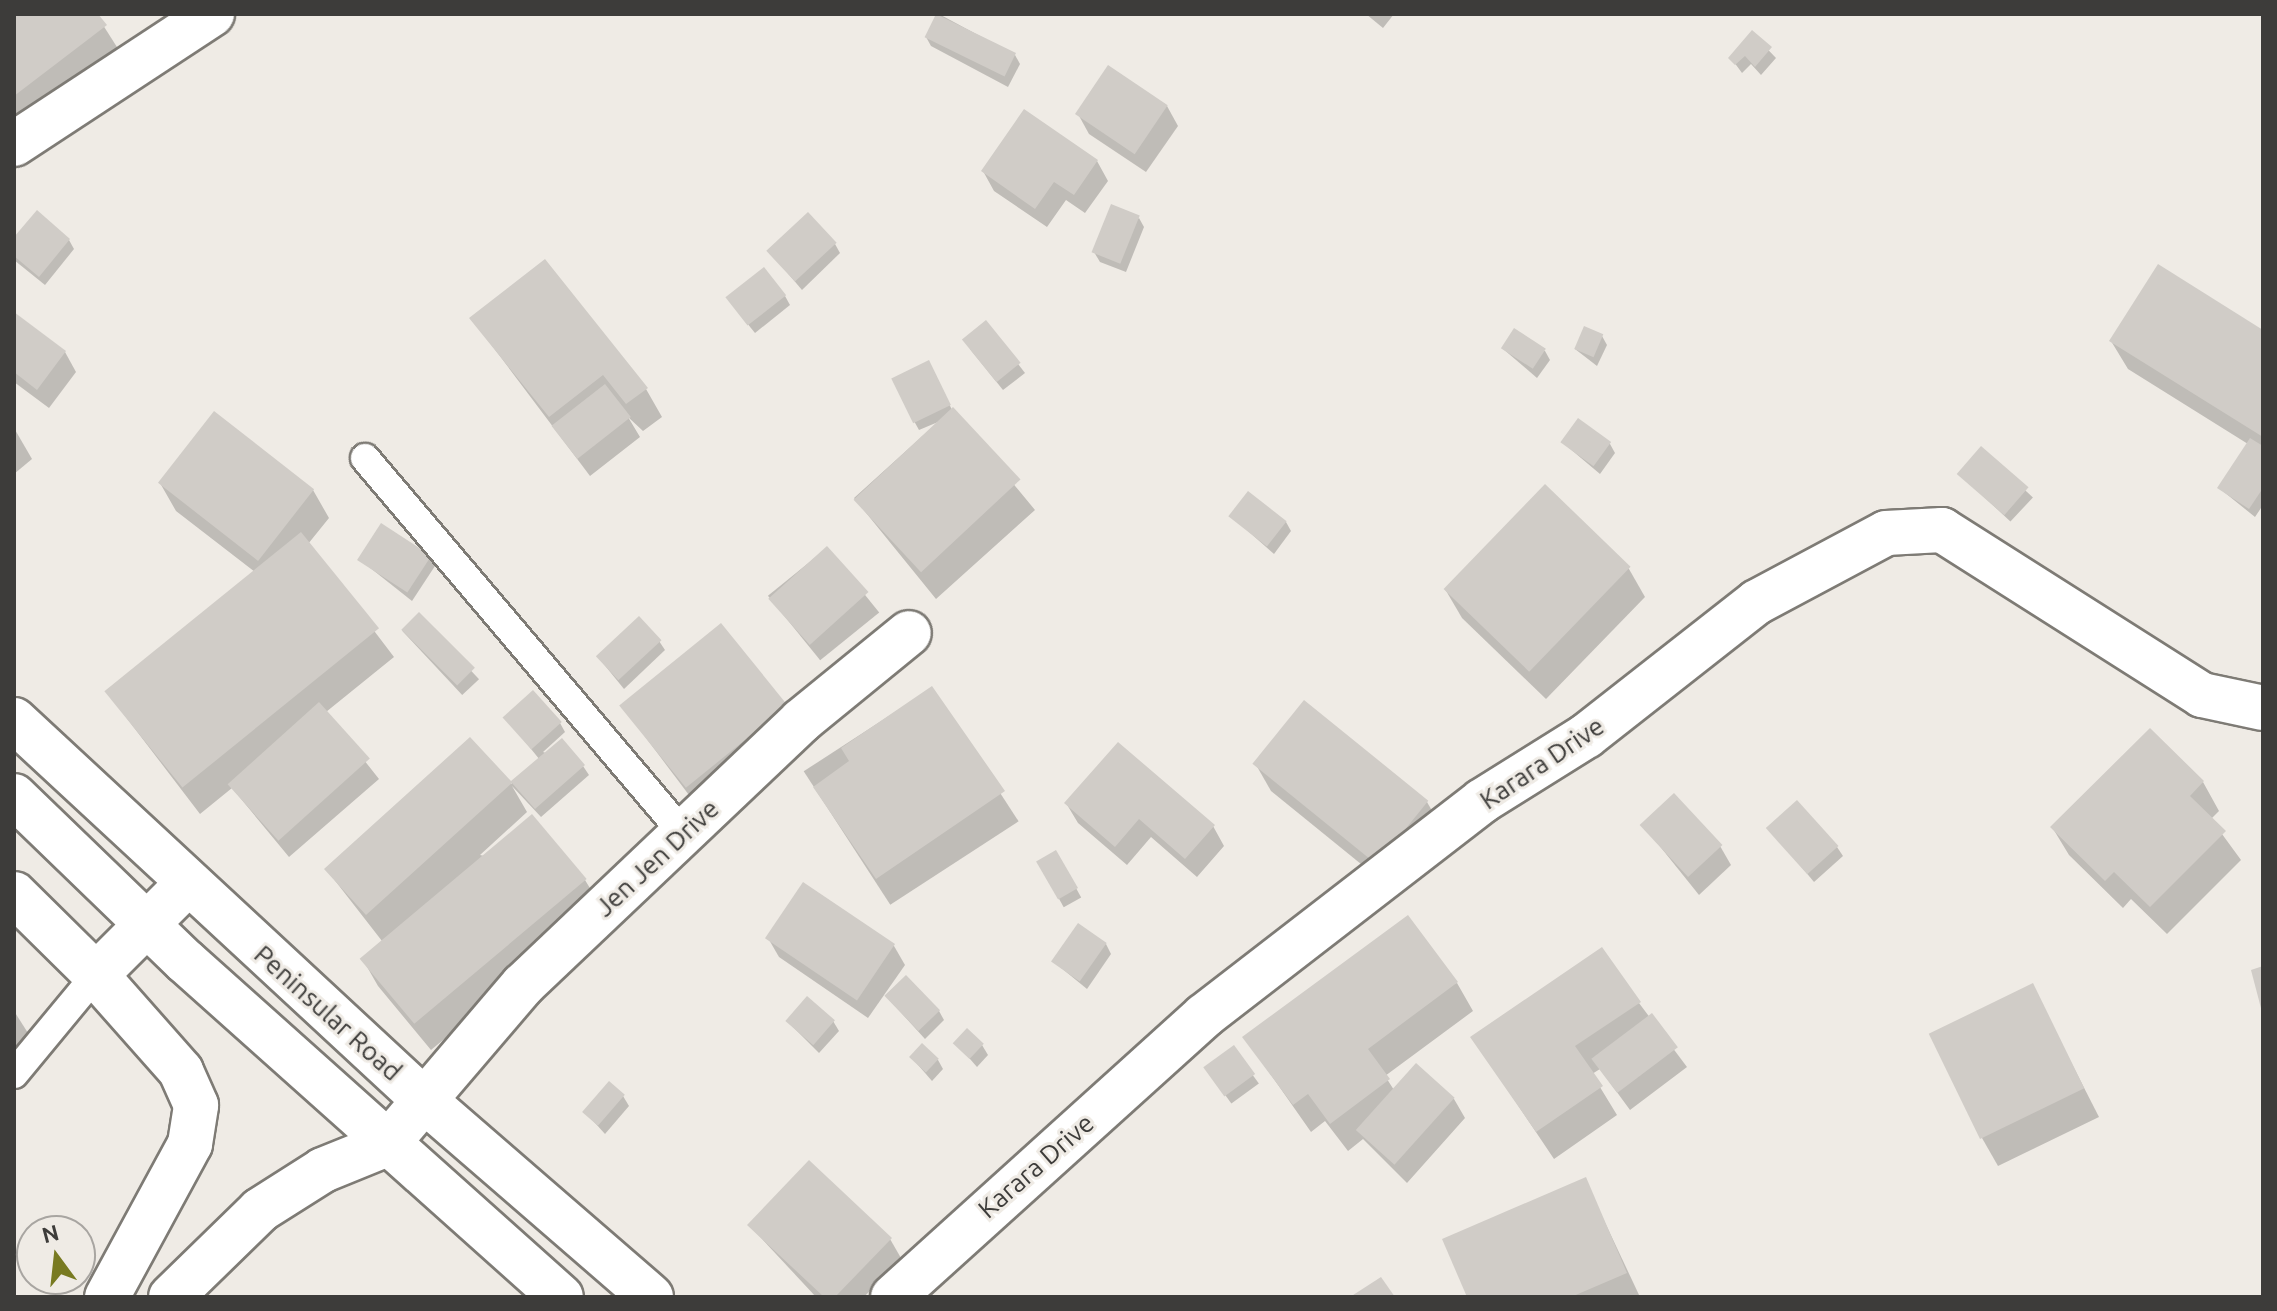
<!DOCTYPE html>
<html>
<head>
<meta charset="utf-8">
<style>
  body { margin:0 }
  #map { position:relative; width:2277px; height:1311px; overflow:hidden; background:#efebe5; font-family:Ubuntu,sans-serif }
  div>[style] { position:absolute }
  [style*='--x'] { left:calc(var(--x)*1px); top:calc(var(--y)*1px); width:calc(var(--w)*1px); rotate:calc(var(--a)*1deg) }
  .shadow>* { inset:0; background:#0003; transform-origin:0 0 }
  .building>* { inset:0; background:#d0ccc7; transform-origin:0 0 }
  .roads { filter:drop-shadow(2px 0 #7e7b75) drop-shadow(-2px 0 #7e7b75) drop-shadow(0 2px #7e7b75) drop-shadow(0 -2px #7e7b75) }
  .service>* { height:28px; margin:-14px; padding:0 14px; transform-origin:14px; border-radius:14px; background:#fff }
  .minor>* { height:44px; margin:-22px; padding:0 22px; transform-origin:22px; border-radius:22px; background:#fff }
  .primary>* { height:44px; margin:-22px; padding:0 22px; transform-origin:22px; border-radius:22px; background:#fff }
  span { translate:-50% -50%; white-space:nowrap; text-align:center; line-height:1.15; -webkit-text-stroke:6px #efebe5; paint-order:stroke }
  .street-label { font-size:26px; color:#3d3c3a }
  .frame { position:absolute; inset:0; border:16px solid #3d3c3a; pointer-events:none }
  .north { position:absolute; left:16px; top:1215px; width:80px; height:80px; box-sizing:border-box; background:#efebe5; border:2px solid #a8a5a1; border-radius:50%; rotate:345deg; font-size:22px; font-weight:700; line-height:32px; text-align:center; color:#3d3c3a }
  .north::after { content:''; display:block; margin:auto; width:28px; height:36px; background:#787a21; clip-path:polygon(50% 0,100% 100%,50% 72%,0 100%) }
</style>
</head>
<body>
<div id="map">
  <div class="shadow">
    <div style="clip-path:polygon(14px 14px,96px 14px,122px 55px,14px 136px)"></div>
    <div style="clip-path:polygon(939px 14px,1015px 55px,1020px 64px,1008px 87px,931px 46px,926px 37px)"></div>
    <div style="clip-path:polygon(1366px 14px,1394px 14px,1383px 28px)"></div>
    <div style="clip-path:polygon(1752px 33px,1776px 58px,1761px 75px,1751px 64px,1742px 73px,1731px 58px)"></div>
    <div style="clip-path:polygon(1167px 106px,1178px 126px,1146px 172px,1089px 134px,1078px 114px)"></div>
    <div style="clip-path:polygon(1097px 161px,1108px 181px,1085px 213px,1066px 200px,1047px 227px,994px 191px,983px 171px)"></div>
    <div style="clip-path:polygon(1139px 218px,1144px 227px,1126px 272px,1100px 262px,1094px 252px)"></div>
    <div style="clip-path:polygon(14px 240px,69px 240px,74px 249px,45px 285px,14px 260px)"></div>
    <div style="clip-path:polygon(835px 244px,840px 253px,802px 290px,769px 251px)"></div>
    <div style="clip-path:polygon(785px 296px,790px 305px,755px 333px,734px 307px)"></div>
    <div style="clip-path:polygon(14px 314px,65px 352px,76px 372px,49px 408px,14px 382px)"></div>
    <div style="clip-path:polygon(472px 319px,646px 389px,662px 417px,643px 431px,628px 417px,640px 437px,590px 476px)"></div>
    <div style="clip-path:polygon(986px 322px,1025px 373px,1003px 390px,970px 349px)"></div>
    <div style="clip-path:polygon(2263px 332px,2263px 505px,2255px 517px,2219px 488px,2248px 444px,2128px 369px,2111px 341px)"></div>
    <div style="clip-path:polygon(1602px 336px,1607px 345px,1597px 366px,1575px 349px)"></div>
    <div style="clip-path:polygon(1502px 348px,1545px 351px,1550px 360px,1537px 378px)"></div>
    <div style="clip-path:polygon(934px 372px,952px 410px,1035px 510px,936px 599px,854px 498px,938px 422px,919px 430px,914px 421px)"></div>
    <div style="clip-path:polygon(14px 428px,32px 459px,14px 474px)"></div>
    <div style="clip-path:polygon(1562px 442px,1610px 444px,1615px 453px,1600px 474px)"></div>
    <div style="left:1981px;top:449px;width:71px;height:33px;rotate:43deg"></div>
    <div style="clip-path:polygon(160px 483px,313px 490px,329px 518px,308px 544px,394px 657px,326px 712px,379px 779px,289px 857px,232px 788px,200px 814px,106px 691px,255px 572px,176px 511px)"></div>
    <div style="clip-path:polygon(1545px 487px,1629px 569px,1645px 597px,1546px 699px,1462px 618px,1445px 589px)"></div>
    <div style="clip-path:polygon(1231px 516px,1286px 522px,1291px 531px,1274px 554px)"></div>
    <div style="left:827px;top:548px;width:83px;height:76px;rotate:51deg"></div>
    <div style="clip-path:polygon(429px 557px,435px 566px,412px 601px,359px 559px)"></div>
    <div style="left:419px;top:615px;width:88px;height:23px;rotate:47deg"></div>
    <div style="clip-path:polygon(659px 641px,665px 650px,624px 689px,598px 657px)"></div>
    <div style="left:932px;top:688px;width:159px;height:153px;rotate:57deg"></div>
    <div style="clip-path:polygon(622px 706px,786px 706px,704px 815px)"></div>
    <div style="clip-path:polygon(505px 717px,560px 723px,565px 732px,543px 752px,583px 766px,589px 775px,541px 817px,512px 786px,527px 812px,480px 855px,585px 880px,602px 908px,431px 1050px,378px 986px,362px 958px,382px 941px,326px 869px,470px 740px,511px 784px,540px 760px)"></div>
    <div style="clip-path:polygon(1255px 763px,1427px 802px,1443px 830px,1393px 890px,1271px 791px)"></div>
    <div style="clip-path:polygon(2203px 782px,2219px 811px,2211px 819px,2241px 860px,2167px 934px,2131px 899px,2123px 908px,2069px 855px,2052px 827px)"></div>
    <div style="clip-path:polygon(1066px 803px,1213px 826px,1224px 846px,1197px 877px,1151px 837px,1127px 865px,1078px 823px)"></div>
    <div style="clip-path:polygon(1642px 824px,1720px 846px,1731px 865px,1699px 895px)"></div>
    <div style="clip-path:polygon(1769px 828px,1837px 847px,1843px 856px,1814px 882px)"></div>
    <div style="left:1056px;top:852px;width:52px;height:20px;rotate:61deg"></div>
    <div style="clip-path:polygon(768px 938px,894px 946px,905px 965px,868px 1018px,779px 957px)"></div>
    <div style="clip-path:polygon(1106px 944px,1111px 954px,1087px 989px,1054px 962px)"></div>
    <div style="clip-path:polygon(1457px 983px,1473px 1011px,1385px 1076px,1394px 1090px,1454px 1099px,1465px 1118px,1407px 1183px,1363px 1139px,1348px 1151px,1325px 1121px,1311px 1132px,1245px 1038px)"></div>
    <div style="clip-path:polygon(2032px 986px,2099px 1117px,1998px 1166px,1982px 1138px)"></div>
    <div style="clip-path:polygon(886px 996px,939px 1011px,944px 1020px,925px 1039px)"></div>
    <div style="clip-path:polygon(1639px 1003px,1687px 1067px,1630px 1110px,1600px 1069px,1592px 1074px,1617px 1115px,1554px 1159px,1473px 1038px)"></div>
    <div style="clip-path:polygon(14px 1011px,35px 1044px,14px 1068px)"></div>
    <div style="clip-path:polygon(787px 1021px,833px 1021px,839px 1031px,819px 1053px)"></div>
    <div style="clip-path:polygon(956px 1043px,982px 1045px,988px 1055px,977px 1067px)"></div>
    <div style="left:1233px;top:1048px;width:44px;height:34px;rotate:54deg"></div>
    <div style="clip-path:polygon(912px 1058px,938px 1060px,943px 1069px,932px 1081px)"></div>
    <div style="clip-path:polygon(623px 1096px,629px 1106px,605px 1134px,586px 1113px)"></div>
    <div style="clip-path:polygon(1585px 1180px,1640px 1297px,1469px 1297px)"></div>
    <div style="clip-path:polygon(749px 1225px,890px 1239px,901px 1258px,864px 1297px,816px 1297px)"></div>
  </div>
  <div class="building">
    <div style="clip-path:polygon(14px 14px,98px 14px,107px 25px,14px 96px)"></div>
    <div style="left:936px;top:14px;width:89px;height:26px;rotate:26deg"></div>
    <div style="clip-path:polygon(1752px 30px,1772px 47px,1755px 67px,1745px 56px,1735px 65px,1728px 58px)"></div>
    <div style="left:1108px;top:65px;width:72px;height:59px;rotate:34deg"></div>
    <div style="clip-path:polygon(1024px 109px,1098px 160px,1074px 195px,1054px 182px,1035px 209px,981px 171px)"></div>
    <div style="left:1111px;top:204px;width:31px;height:52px;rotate:22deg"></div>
    <div style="clip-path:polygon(37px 210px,70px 239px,39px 277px,14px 256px,14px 237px)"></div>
    <div style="left:808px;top:212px;width:42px;height:57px;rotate:47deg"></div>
    <div style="clip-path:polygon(545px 259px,648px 388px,626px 404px,603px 375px,549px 417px,469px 318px)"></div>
    <div style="clip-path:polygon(2158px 264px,2263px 330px,2263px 437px,2109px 341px)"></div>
    <div style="left:764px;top:267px;width:36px;height:49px;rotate:52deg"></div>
    <div style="clip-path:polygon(14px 312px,66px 351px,37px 390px,14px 372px)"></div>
    <div style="left:986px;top:320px;width:55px;height:31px;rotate:51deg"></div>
    <div style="left:1584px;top:326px;width:21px;height:25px;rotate:23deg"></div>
    <div style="left:1514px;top:328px;width:38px;height:24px;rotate:33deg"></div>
    <div style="left:929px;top:360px;width:50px;height:42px;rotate:64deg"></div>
    <div style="left:605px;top:384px;width:42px;height:68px;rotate:52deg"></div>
    <div style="left:953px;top:407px;width:99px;height:136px;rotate:47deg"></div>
    <div style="left:214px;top:411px;width:127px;height:91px;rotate:38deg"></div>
    <div style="left:1578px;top:418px;width:41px;height:30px;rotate:36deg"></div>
    <div style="clip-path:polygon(2250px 438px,2263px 446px,2263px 488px,2249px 509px,2217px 488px)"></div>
    <div style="left:1981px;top:446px;width:63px;height:37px;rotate:41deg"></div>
    <div style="left:1545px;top:484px;width:119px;height:146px;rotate:44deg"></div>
    <div style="left:1248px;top:491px;width:49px;height:32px;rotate:38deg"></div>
    <div style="left:381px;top:523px;width:60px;height:44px;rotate:33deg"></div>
    <div style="left:301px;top:532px;width:124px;height:253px;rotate:51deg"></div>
    <div style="left:827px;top:546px;width:62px;height:79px;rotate:48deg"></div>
    <div style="left:419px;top:612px;width:79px;height:25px;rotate:45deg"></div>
    <div style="left:639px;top:616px;width:33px;height:59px;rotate:47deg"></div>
    <div style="left:721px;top:623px;width:106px;height:131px;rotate:51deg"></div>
    <div style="clip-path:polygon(932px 686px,1005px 791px,876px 879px,813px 787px,849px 761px,841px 748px)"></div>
    <div style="left:533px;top:690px;width:43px;height:41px;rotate:48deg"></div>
    <div style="left:1304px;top:700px;width:160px;height:82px;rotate:39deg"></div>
    <div style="left:319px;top:702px;width:76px;height:123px;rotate:48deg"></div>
    <div style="clip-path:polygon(2150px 728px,2204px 781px,2190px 796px,2226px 831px,2150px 907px,2114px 872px,2105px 881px,2050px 827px)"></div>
    <div style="clip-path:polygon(470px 737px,511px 781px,562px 738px,585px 765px,535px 809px,512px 783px,366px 915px,324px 869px)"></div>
    <div style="clip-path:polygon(1118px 742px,1215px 825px,1185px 859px,1139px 819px,1115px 847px,1064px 803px)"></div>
    <div style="left:1674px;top:793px;width:71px;height:47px;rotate:47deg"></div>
    <div style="left:1797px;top:800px;width:62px;height:42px;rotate:48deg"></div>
    <div style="left:532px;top:814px;width:85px;height:225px;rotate:50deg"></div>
    <div style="left:1056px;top:850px;width:44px;height:23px;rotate:60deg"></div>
    <div style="left:803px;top:882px;width:111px;height:68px;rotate:34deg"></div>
    <div style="clip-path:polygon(1408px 915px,1458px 982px,1368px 1049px,1390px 1079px,1330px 1124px,1308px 1094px,1293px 1105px,1242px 1037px)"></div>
    <div style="left:1078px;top:923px;width:35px;height:47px;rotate:35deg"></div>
    <div style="clip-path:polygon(1602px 947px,1641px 1002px,1575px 1046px,1603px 1086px,1536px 1132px,1470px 1037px)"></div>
    <div style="clip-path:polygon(2263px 966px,2263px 1012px,2262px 1012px,2251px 970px)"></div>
    <div style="left:906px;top:975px;width:49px;height:30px;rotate:46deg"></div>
    <div style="left:2033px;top:983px;width:117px;height:116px;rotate:64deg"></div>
    <div style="left:807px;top:996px;width:37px;height:33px;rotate:41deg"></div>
    <div style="left:1652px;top:1013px;width:43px;height:76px;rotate:53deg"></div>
    <div style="left:967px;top:1028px;width:23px;height:21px;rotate:43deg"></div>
    <div style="left:922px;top:1043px;width:23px;height:19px;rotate:43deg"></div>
    <div style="left:1234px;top:1045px;width:36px;height:38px;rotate:54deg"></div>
    <div style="left:1416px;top:1063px;width:52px;height:90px;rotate:42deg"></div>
    <div style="left:609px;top:1081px;width:21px;height:41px;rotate:41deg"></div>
    <div style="clip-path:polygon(809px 1160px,892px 1238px,835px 1297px,824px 1297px,747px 1225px)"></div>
    <div style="clip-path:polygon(1586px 1177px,1627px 1273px,1571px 1297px,1467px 1297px,1442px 1239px)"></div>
    <div style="clip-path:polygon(1381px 1277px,1395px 1297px,1350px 1297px)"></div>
  </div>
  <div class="roads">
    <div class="service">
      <div style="--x:365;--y:458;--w:492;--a:49.7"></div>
      <div style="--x:14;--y:1074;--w:129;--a:-50.4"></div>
    </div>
    <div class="minor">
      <div style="--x:14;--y:144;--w:237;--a:-33.3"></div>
      <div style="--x:14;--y:894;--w:115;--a:44.6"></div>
      <div style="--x:107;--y:1297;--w:174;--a:-61.5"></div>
      <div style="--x:190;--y:1144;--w:39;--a:-81"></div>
      <div style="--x:196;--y:1105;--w:37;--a:-114"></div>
      <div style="--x:181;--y:1071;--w:128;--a:-131.5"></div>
      <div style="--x:96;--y:975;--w:127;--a:-45"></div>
      <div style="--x:171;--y:1297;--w:124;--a:-44.3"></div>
      <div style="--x:260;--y:1210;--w:75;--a:-32.4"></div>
      <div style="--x:323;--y:1170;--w:69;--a:-22.1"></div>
      <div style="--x:387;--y:1144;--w:209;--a:-49.5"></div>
      <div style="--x:523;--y:985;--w:383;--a:-43.5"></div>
      <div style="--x:801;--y:721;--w:139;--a:-39.2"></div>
      <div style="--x:893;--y:1297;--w:419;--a:-42.1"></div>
      <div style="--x:1204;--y:1016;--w:351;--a:-37.7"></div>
      <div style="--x:1482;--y:801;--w:123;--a:-32"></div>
      <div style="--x:1586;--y:736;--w:217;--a:-38.1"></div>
      <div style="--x:1757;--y:602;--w:146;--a:-28.1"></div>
      <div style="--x:1886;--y:533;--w:56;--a:-3.1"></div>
      <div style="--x:1942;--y:530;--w:308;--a:32.4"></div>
      <div style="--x:2202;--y:695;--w:62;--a:12"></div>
    </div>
    <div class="primary">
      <div style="--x:14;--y:720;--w:560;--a:42.83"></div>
      <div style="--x:425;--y:1101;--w:299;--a:40.9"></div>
      <div style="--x:14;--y:796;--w:238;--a:44"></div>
      <div style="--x:185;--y:961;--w:504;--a:41.78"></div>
    </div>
  </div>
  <div class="street-label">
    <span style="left:1542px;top:763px;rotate:-34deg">Karara Drive</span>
    <span style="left:657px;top:858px;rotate:-43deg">Jen Jen Drive</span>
    <span style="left:328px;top:1013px;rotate:42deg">Peninsular Road</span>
    <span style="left:1036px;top:1166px;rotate:-41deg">Karara Drive</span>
  </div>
  <div class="frame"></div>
  <div class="north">N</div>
</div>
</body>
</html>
